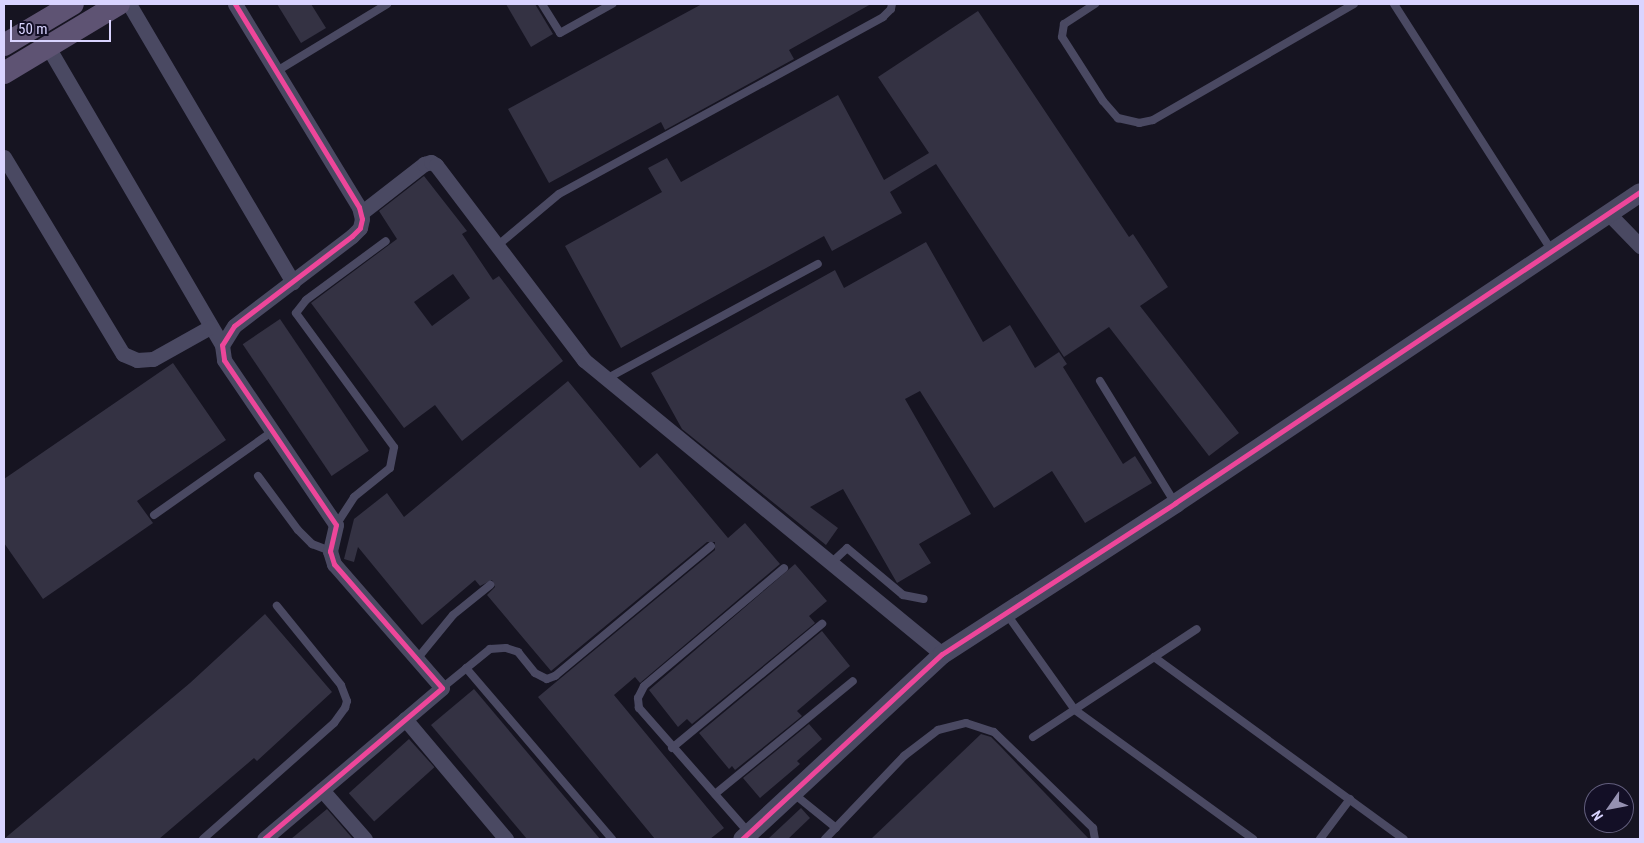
<!DOCTYPE html>
<html>
<head>
<meta charset="utf-8">
<style>
  body { margin:0 }
  #map { position:relative; width:1644px; height:843px; overflow:hidden; background:#161421; font-family:"Roboto Condensed",sans-serif }
  div>[style] { position:absolute }
  [style*='--x'] { left:calc(var(--x)*1px); top:calc(var(--y)*1px); width:calc(var(--w)*1px); rotate:calc(var(--a)*1deg) }
  .building>* { inset:0; background:#343243; transform-origin:0 0 }
  .service>* { height:8px; margin:-4px; padding:0 4px; transform-origin:4px; border-radius:4px; background:#4a4962 }
  .minor>* { height:15px; margin:-7.5px; padding:0 7.5px; transform-origin:7.5px; border-radius:7.5px; background:#4a4962 }
  .tertiary>* { height:19px; margin:-9.5px; padding:0 9.5px; transform-origin:9.5px; border-radius:9.5px; background:#4a4962 }
  .primary>* { height:22px; margin:-11px; padding:0 11px; transform-origin:11px; border-radius:11px; background:#5e5373 }
  .cycleway>* { height:5px; margin:-2.5px; padding:0 2.5px; transform-origin:2.5px; border-radius:2.5px; background:#ed469a }
  span { translate:-50% -50%; white-space:nowrap; text-align:center; line-height:1.15; -webkit-text-stroke:4px #130f26; paint-order:stroke }
  .frame { position:absolute; inset:0; border:5px solid #d9d4ff; pointer-events:none }
  .north { position:absolute; left:1584px; top:783px; width:50px; height:50px; box-sizing:border-box; background:#130f26; border:1px solid #625e7d; border-radius:50%; rotate:237deg; font-size:14px; font-weight:700; line-height:20px; text-align:center; color:#d9d4ff }
  .north::after { content:''; display:block; margin:auto; width:18px; height:22px; background:#9591b1; clip-path:polygon(50% 0,100% 100%,50% 72%,0 100%) }
  .scale { position:absolute; left:10px; top:20px; width:101px; height:22px; box-sizing:border-box; border:2px solid #d9d4ff; border-top:0; padding-left:6px; font-size:15px; line-height:18px; white-space:nowrap; color:#d9d4ff; -webkit-text-stroke:4px #130f26; paint-order:stroke }
</style>
</head>
<body>
<div id="map">
  <div class="building">
    <div style="clip-path:polygon(277px 4px,311px 4px,326px 28px,301px 43px)"></div>
    <div style="clip-path:polygon(506px 4px,535px 4px,553px 34px,531px 47px)"></div>
    <div style="clip-path:polygon(702px 4px,871px 4px,789px 50px,794px 59px,665px 130px,661px 122px,549px 183px,508px 109px)"></div>
    <div style="clip-path:polygon(978px 11px,1129px 237px,1133px 234px,1168px 287px,1140px 306px,1239px 433px,1209px 456px,1109px 327px,1064px 357px,936px 164px,890px 192px,902px 213px,832px 251px,824px 236px,621px 348px,565px 246px,662px 192px,648px 168px,667px 158px,681px 182px,838px 95px,884px 180px,929px 153px,878px 77px)"></div>
    <div style="clip-path:polygon(evenodd,424px 176px,467px 231px,462px 234px,493px 280px,499px 276px,563px 361px,462px 441px,435px 405px,404px 428px,311px 303px,397px 239px,379px 211px,424px 176px,453px 274px,470px 298px,432px 326px,414px 302px,453px 274px)"></div>
    <div style="clip-path:polygon(926px 242px,983px 342px,1010px 325px,1035px 368px,1059px 352px,1067px 364px,1063px 367px,1123px 464px,1135px 456px,1152px 483px,1085px 523px,1052px 471px,994px 508px,920px 391px,905px 399px,971px 514px,919px 544px,931px 563px,897px 583px,843px 489px,810px 507px,838px 528px,826px 545px,682px 429px,651px 373px,835px 270px,844px 288px)"></div>
    <div style="left:280px;top:319px;width:159px;height:45px;rotate:56deg"></div>
    <div style="clip-path:polygon(173px 363px,226px 440px,137px 501px,153px 523px,43px 599px,4px 543px,4px 479px)"></div>
    <div style="clip-path:polygon(568px 381px,640px 468px,657px 453px,728px 538px,745px 523px,780px 564px,640px 683px,635px 677px,614px 695px,724px 828px,710px 839px,655px 839px,538px 697px,715px 550px,715px 542px,707px 542px,551px 671px,487px 595px,495px 587px,492px 580px,480px 586px,475px 580px,422px 625px,358px 547px,354px 562px,344px 559px,354px 519px,387px 493px,404px 517px)"></div>
    <div style="clip-path:polygon(795px 564px,827px 601px,809px 616px,815px 623px,692px 724px,687px 719px,678px 727px,649px 690px)"></div>
    <div style="clip-path:polygon(265px 614px,332px 692px,257px 761px,254px 758px,159px 839px,4px 839px,190px 683px)"></div>
    <div style="clip-path:polygon(822px 631px,850px 666px,797px 711px,802px 716px,735px 770px,732px 766px,729px 769px,699px 733px)"></div>
    <div style="clip-path:polygon(474px 689px,600px 839px,527px 839px,431px 725px)"></div>
    <div style="clip-path:polygon(809px 724px,822px 739px,797px 761px,800px 764px,760px 798px,743px 778px)"></div>
    <div style="clip-path:polygon(981px 734px,991px 737px,1001px 747px,1089px 839px,871px 839px)"></div>
    <div style="left:409px;top:739px;width:38px;height:81px;rotate:48deg"></div>
    <div style="clip-path:polygon(801px 808px,810px 818px,788px 839px,768px 839px)"></div>
    <div style="clip-path:polygon(327px 809px,353px 839px,291px 839px)"></div>
  </div>
  <div class="service">
    <div style="--x:542;--y:4;--w:34;--a:58"></div>
    <div style="--x:560;--y:33;--w:60;--a:-29.1"></div>
    <div style="--x:1095;--y:4;--w:37;--a:147"></div>
    <div style="--x:1064;--y:24;--w:13;--a:99"></div>
    <div style="--x:1062;--y:37;--w:76;--a:57.4"></div>
    <div style="--x:1103;--y:101;--w:23;--a:49"></div>
    <div style="--x:1118;--y:118;--w:22;--a:13"></div>
    <div style="--x:1139;--y:123;--w:14;--a:-12"></div>
    <div style="--x:1153;--y:120;--w:232;--a:-30"></div>
    <div style="--x:1394;--y:4;--w:293;--a:57.4"></div>
    <div style="--x:277;--y:71;--w:129;--a:-31.3"></div>
    <div style="--x:497;--y:246;--w:81;--a:-40"></div>
    <div style="--x:559;--y:194;--w:369;--a:-28.6"></div>
    <div style="--x:883;--y:17;--w:11;--a:-45"></div>
    <div style="--x:891;--y:9;--w:5;--a:-79"></div>
    <div style="--x:606;--y:379;--w:241;--a:-28.5"></div>
    <div style="--x:1100;--y:381;--w:143;--a:58.4"></div>
    <div style="--x:258;--y:476;--w:67;--a:53.5"></div>
    <div style="--x:298;--y:530;--w:20;--a:45"></div>
    <div style="--x:312;--y:544;--w:19;--a:21"></div>
    <div style="--x:154;--y:515;--w:146;--a:-35.2"></div>
    <div style="--x:336;--y:525;--w:33;--a:-57"></div>
    <div style="--x:354;--y:497;--w:46;--a:-38.9"></div>
    <div style="--x:390;--y:468;--w:21;--a:-79"></div>
    <div style="--x:394;--y:447;--w:166;--a:-126.2"></div>
    <div style="--x:296;--y:313;--w:16;--a:-52"></div>
    <div style="--x:306;--y:300;--w:99;--a:-36.4"></div>
    <div style="--x:830;--y:564;--w:23;--a:-43"></div>
    <div style="--x:847;--y:548;--w:73;--a:40"></div>
    <div style="--x:903;--y:595;--w:21;--a:11"></div>
    <div style="--x:1006;--y:613;--w:119;--a:54.6"></div>
    <div style="--x:1075;--y:710;--w:220;--a:35.9"></div>
    <div style="--x:1154;--y:657;--w:309;--a:36.1"></div>
    <div style="--x:417;--y:659;--w:57;--a:-50.7"></div>
    <div style="--x:453;--y:615;--w:48;--a:-39"></div>
    <div style="--x:466;--y:668;--w:225;--a:49.5"></div>
    <div style="--x:442;--y:688;--w:62;--a:-39.1"></div>
    <div style="--x:490;--y:649;--w:16;--a:-4"></div>
    <div style="--x:506;--y:648;--w:13;--a:18"></div>
    <div style="--x:518;--y:652;--w:27;--a:51"></div>
    <div style="--x:535;--y:673;--w:13;--a:27"></div>
    <div style="--x:547;--y:679;--w:9;--a:-21"></div>
    <div style="--x:555;--y:676;--w:203;--a:-39.8"></div>
    <div style="--x:1033;--y:737;--w:196;--a:-33.4"></div>
    <div style="--x:672;--y:748;--w:195;--a:-39.6"></div>
    <div style="--x:715;--y:794;--w:178;--a:-39.3"></div>
    <div style="--x:794;--y:794;--w:54;--a:39"></div>
    <div style="--x:749;--y:833;--w:167;--a:-131.3"></div>
    <div style="--x:639;--y:708;--w:10;--a:-96"></div>
    <div style="--x:638;--y:698;--w:13;--a:-63"></div>
    <div style="--x:644;--y:686;--w:183;--a:-40.1"></div>
    <div style="--x:203;--y:839;--w:175;--a:-41.5"></div>
    <div style="--x:334;--y:723;--w:19;--a:-54"></div>
    <div style="--x:345;--y:708;--w:7;--a:-74"></div>
    <div style="--x:347;--y:701;--w:17;--a:-111"></div>
    <div style="--x:341;--y:685;--w:102;--a:-129"></div>
    <div style="--x:825;--y:839;--w:115;--a:-46.4"></div>
    <div style="--x:904;--y:756;--w:43;--a:-37.4"></div>
    <div style="--x:938;--y:730;--w:29;--a:-14"></div>
    <div style="--x:966;--y:723;--w:29;--a:18"></div>
    <div style="--x:994;--y:732;--w:138;--a:44.1"></div>
    <div style="--x:1093;--y:828;--w:11;--a:80"></div>
    <div style="--x:1320;--y:839;--w:50;--a:-53.1"></div>
  </div>
  <div class="minor">
    <div style="--x:129;--y:4;--w:323;--a:59.5"></div>
    <div style="--x:235;--y:4;--w:238;--a:58.6"></div>
    <div style="--x:359;--y:207;--w:12;--a:76"></div>
    <div style="--x:362;--y:219;--w:9;--a:103"></div>
    <div style="--x:360;--y:228;--w:11;--a:135"></div>
    <div style="--x:352;--y:236;--w:148;--a:142.7"></div>
    <div style="--x:234;--y:326;--w:22;--a:122"></div>
    <div style="--x:222;--y:345;--w:15;--a:82"></div>
    <div style="--x:224;--y:360;--w:199;--a:55.8"></div>
    <div style="--x:336;--y:525;--w:27;--a:103"></div>
    <div style="--x:330;--y:551;--w:14;--a:73"></div>
    <div style="--x:334;--y:564;--w:164;--a:48.9"></div>
    <div style="--x:442;--y:688;--w:233;--a:139.7"></div>
    <div style="--x:48;--y:47;--w:345;--a:59.7"></div>
    <div style="--x:4;--y:157;--w:230;--a:58.9"></div>
    <div style="--x:123;--y:354;--w:15;--a:23"></div>
    <div style="--x:137;--y:360;--w:16;--a:-4"></div>
    <div style="--x:153;--y:359;--w:65;--a:-29.3"></div>
    <div style="--x:361;--y:213;--w:80;--a:-37.9"></div>
    <div style="--x:424;--y:164;--w:7;--a:-16"></div>
    <div style="--x:431;--y:162;--w:6;--a:31"></div>
    <div style="--x:436;--y:165;--w:245;--a:52.8"></div>
    <div style="--x:584;--y:360;--w:463;--a:39.4"></div>
    <div style="--x:1609;--y:214;--w:45;--a:45.9"></div>
    <div style="--x:405;--y:719;--w:157;--a:49.9"></div>
    <div style="--x:322;--y:790;--w:65;--a:48.7"></div>
  </div>
  <div class="tertiary">
    <div style="--x:742;--y:839;--w:272;--a:-42.8"></div>
    <div style="--x:942;--y:654;--w:278;--a:-32.9"></div>
    <div style="--x:1175;--y:503;--w:559;--a:-33.78"></div>
  </div>
  <div class="primary">
    <div style="--x:4;--y:45;--w:80;--a:-30.7"></div>
    <div style="--x:4;--y:73;--w:134;--a:-31"></div>
  </div>
  <div class="cycleway">
    <div style="--x:235;--y:4;--w:238;--a:58.6"></div>
    <div style="--x:359;--y:207;--w:12;--a:76"></div>
    <div style="--x:362;--y:219;--w:9;--a:103"></div>
    <div style="--x:360;--y:228;--w:11;--a:135"></div>
    <div style="--x:352;--y:236;--w:148;--a:142.7"></div>
    <div style="--x:234;--y:326;--w:22;--a:122"></div>
    <div style="--x:222;--y:345;--w:15;--a:82"></div>
    <div style="--x:224;--y:360;--w:199;--a:55.8"></div>
    <div style="--x:336;--y:525;--w:27;--a:103"></div>
    <div style="--x:330;--y:551;--w:14;--a:73"></div>
    <div style="--x:334;--y:564;--w:164;--a:48.9"></div>
    <div style="--x:442;--y:688;--w:233;--a:139.7"></div>
    <div style="--x:742;--y:839;--w:272;--a:-42.8"></div>
    <div style="--x:942;--y:654;--w:278;--a:-32.9"></div>
    <div style="--x:1175;--y:503;--w:559;--a:-33.78"></div>
  </div>
  <div class="frame"></div>
  <div class="north">N</div>
  <div class="scale">50 m</div>
</div>
</body>
</html>
